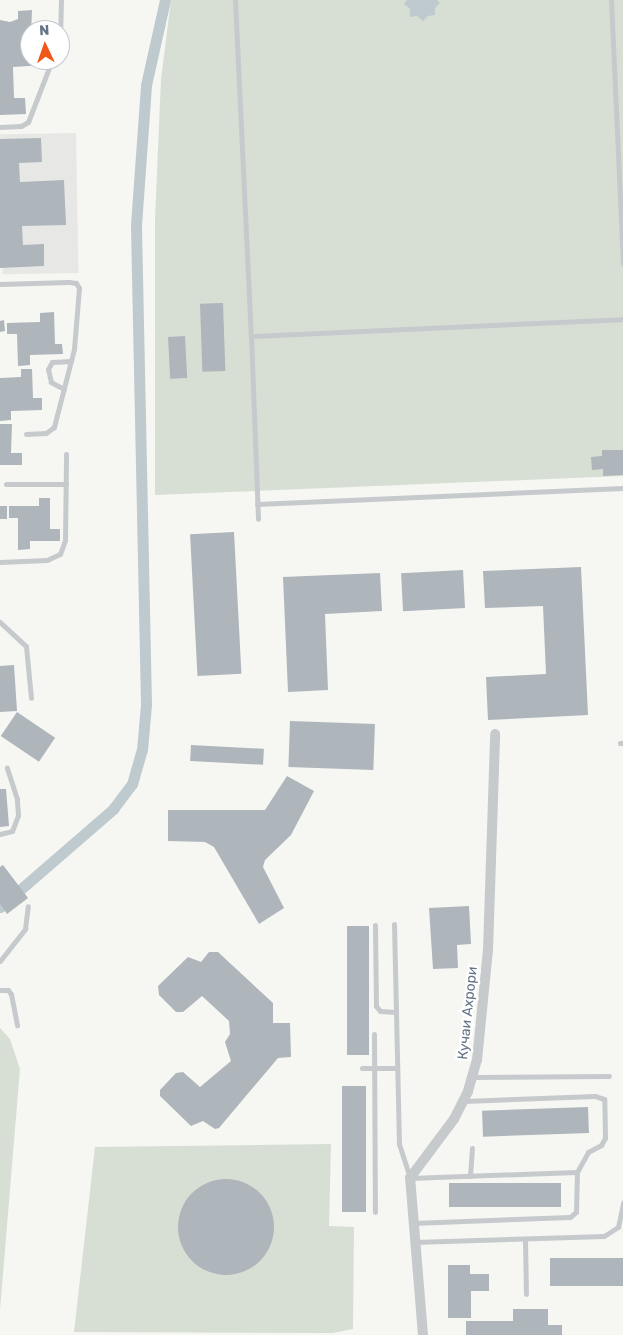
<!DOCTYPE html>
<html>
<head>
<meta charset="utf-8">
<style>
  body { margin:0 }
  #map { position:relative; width:623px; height:1335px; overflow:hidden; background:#f6f7f3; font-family:Rubik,sans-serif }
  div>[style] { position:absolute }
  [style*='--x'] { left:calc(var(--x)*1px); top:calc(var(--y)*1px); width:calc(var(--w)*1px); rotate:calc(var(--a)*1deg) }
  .built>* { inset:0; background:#e7e8e6; transform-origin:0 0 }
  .green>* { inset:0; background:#d7dfd4 }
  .water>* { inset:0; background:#bfcacf }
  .canal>* { height:11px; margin:-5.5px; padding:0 5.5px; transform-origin:5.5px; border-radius:5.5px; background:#bfcacf }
  .building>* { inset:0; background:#aeb5bb; transform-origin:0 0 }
  .round { border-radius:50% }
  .service>* { height:5px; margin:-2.5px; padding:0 2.5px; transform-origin:2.5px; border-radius:2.5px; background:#c6cacd }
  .minor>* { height:10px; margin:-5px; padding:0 5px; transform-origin:5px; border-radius:5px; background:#c6cacd }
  span { translate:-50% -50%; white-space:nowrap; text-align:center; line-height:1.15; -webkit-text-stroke:5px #fff; paint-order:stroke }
  .street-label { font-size:14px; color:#637586 }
  .north { position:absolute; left:20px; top:20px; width:50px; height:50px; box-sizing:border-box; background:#fff; border:1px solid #c1c8cf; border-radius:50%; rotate:357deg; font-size:14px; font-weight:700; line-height:20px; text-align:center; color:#637586 }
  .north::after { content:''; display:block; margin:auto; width:18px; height:22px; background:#f0561a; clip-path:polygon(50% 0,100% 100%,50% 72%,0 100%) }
</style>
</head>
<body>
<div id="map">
  <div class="built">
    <div style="left:76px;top:133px;width:140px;height:76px;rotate:89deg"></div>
  </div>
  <div class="green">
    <div style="clip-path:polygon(171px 0,623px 0,623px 476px,155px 495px,155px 219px,161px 79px)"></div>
    <div style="clip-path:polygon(0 1028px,10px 1039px,20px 1069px,0 1310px)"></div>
    <div style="clip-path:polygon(331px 1144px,329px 1226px,354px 1227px,353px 1329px,333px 1333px,74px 1332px,95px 1147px)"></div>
  </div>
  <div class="water">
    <div style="clip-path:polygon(407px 0,437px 0,440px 3px,435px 8px,435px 15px,428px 16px,423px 21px,417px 16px,410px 17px,410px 9px,404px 4px)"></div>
  </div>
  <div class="canal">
    <div style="--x:0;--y:907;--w:150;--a:-40.9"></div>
    <div style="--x:113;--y:809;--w:31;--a:-53"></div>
    <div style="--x:132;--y:784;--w:35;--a:-74"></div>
    <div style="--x:142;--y:750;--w:46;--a:-85"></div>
    <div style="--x:146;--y:704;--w:479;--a:-91.2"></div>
    <div style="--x:136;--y:225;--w:140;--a:-85.9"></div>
    <div style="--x:146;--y:85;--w:87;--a:-77.4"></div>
  </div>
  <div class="building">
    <div style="clip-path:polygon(32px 10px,30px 60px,45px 60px,45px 65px,13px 67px,14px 98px,25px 98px,26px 114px,0 115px,0 20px,10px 22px,18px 19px,18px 11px)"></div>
    <div style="clip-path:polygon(41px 138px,42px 162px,19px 163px,20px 182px,64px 180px,66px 225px,22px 226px,23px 245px,44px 244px,44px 266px,0 268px,0 139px)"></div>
    <div style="left:223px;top:303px;width:68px;height:23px;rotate:88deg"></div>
    <div style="clip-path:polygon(54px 312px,55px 344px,62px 344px,63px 354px,30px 355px,30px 365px,18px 366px,17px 334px,7px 334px,7px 323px,40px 322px,40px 313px)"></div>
    <div style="clip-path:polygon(4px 320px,5px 331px,0 332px,0 321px)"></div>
    <div style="left:185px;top:336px;width:42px;height:17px;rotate:87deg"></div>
    <div style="clip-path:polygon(21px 369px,32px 369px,33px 398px,42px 398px,42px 410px,11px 411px,11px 420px,0 421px,0 378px,21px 377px)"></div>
    <div style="clip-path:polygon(0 424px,12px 424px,11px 453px,22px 453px,22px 465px,0 465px)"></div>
    <div style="clip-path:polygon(602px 450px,623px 450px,623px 475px,603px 476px,603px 469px,592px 470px,591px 457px,602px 456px)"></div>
    <div style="clip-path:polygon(39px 498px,50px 498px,50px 529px,60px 529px,60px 541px,30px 541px,30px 549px,18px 550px,18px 518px,9px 518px,9px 506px,39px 506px)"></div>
    <div style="left:0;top:506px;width:7px;height:13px"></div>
    <div style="left:234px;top:532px;width:142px;height:44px;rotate:87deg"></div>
    <div style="clip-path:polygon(581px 567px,588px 715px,488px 720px,486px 677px,546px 674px,543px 606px,485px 608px,483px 571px)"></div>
    <div style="left:463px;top:570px;width:38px;height:62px;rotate:87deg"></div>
    <div style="clip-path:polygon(380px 573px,382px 611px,325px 614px,328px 690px,288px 692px,283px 577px)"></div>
    <div style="clip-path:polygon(14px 665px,17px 711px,0 712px,0 666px)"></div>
    <div style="left:17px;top:712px;width:46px;height:29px;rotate:34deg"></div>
    <div style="left:290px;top:721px;width:85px;height:46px;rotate:2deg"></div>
    <div style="left:191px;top:745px;width:73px;height:16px;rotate:3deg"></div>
    <div style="clip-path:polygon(287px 776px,314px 791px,291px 835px,265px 860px,263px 867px,284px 908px,259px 924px,214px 847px,205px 842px,168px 841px,168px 810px,265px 810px)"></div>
    <div style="clip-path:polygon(0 789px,6px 789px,9px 826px,0 827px)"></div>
    <div style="clip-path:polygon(3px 865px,28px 898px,7px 914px,0 904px,0 867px)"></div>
    <div style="clip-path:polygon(469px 906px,471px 944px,457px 945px,458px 968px,433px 969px,429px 908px)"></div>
    <div style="left:347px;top:926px;width:22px;height:129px"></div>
    <div style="clip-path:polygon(209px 952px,218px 952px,273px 1003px,273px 1023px,290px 1023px,291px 1057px,278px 1058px,219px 1128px,215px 1129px,203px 1121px,191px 1126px,160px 1096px,160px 1090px,176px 1073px,183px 1072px,200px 1087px,231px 1061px,225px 1042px,230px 1034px,229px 1021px,202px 996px,183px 1012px,176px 1012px,159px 995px,158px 986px,188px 957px,201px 962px)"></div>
    <div style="left:342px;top:1086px;width:24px;height:126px"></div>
    <div style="left:588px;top:1107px;width:26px;height:106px;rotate:88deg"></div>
    <div class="round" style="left:178px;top:1179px;width:96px;height:96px"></div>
    <div style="left:561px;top:1183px;width:24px;height:112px;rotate:90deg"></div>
    <div style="left:623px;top:1258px;width:28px;height:73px;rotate:90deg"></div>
    <div style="clip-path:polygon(448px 1265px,470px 1265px,470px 1274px,489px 1274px,489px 1291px,471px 1291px,471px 1318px,448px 1318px)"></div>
    <div style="clip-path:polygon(513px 1309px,548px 1309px,548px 1325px,562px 1325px,562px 1335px,466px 1335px,466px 1321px,513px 1321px)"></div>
  </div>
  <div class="service">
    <div style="--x:235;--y:0;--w:336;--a:87.3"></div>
    <div style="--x:251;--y:336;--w:372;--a:-2.6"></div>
    <div style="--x:611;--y:0;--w:264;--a:87.4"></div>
    <div style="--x:60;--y:40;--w:40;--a:-88.6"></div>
    <div style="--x:0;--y:127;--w:21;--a:-3"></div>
    <div style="--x:21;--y:126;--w:8;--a:-30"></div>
    <div style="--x:28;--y:122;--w:66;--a:-68.8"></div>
    <div style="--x:0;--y:284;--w:69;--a:-1.7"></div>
    <div style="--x:69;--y:282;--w:7;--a:8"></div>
    <div style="--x:76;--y:283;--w:6;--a:59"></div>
    <div style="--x:79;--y:288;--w:61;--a:94.7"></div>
    <div style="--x:74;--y:349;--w:81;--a:104.4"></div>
    <div style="--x:54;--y:427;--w:10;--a:143"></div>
    <div style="--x:46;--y:433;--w:20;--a:177"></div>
    <div style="--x:251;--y:336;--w:183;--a:87.8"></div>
    <div style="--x:64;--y:389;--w:15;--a:-152"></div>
    <div style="--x:51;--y:382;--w:13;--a:-103"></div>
    <div style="--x:48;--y:369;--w:8;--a:-60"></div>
    <div style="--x:52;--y:362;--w:19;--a:-3"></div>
    <div style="--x:6;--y:484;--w:60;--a:0"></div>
    <div style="--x:257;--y:504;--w:366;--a:-2.5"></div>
    <div style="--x:0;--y:562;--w:47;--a:-2.4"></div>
    <div style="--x:47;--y:560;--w:14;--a:-25"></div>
    <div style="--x:60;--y:554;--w:15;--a:-70"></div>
    <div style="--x:65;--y:540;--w:86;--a:-89.3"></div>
    <div style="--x:0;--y:622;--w:35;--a:43"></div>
    <div style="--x:26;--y:646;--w:52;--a:84.5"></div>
    <div style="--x:620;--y:743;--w:3;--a:0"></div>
    <div style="--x:0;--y:834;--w:12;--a:-14"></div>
    <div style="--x:12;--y:831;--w:17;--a:-69"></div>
    <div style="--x:18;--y:815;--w:16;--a:-94"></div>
    <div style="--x:17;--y:799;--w:33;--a:-108"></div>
    <div style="--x:394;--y:924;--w:220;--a:88.7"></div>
    <div style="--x:399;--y:1144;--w:36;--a:72"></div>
    <div style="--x:410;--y:1178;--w:167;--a:-2.1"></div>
    <div style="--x:375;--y:925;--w:81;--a:89.3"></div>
    <div style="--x:376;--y:1006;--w:6;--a:51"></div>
    <div style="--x:380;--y:1011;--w:16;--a:4"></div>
    <div style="--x:0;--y:961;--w:41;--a:-52"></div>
    <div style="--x:25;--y:929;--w:23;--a:-83"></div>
    <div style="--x:0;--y:990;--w:8;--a:0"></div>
    <div style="--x:8;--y:990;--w:5;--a:53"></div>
    <div style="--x:11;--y:994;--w:32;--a:79"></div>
    <div style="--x:374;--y:1034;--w:178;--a:89.7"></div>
    <div style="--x:362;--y:1068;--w:35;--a:0"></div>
    <div style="--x:473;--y:1077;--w:136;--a:-0.4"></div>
    <div style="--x:470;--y:1176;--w:28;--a:-86"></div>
    <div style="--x:413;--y:1223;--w:157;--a:-2.2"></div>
    <div style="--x:570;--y:1217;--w:8;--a:-40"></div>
    <div style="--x:576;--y:1212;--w:40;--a:-88.6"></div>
    <div style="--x:577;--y:1172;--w:23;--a:-61"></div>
    <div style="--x:588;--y:1152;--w:15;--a:-28"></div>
    <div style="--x:601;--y:1145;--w:8;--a:-60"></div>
    <div style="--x:605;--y:1138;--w:39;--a:-91"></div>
    <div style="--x:604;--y:1099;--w:9;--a:-162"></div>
    <div style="--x:595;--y:1096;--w:131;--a:177.8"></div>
    <div style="--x:525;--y:1239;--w:55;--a:89"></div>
    <div style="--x:414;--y:1242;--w:190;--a:-1.8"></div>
    <div style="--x:604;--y:1236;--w:17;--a:-33"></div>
    <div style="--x:618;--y:1227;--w:25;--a:-78"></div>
  </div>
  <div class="minor">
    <div style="--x:423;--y:1335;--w:158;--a:-94.7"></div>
    <div style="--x:410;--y:1178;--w:74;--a:-53.3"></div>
    <div style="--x:454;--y:1119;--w:31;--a:-63"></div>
    <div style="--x:468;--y:1091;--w:32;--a:-74"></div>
    <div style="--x:477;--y:1060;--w:111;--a:-84.3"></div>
    <div style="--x:488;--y:950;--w:216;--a:-88.1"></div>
  </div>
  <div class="street-label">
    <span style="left:468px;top:1013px;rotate:-84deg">Кучаи Ахрори</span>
  </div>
  <div class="north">N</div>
</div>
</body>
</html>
